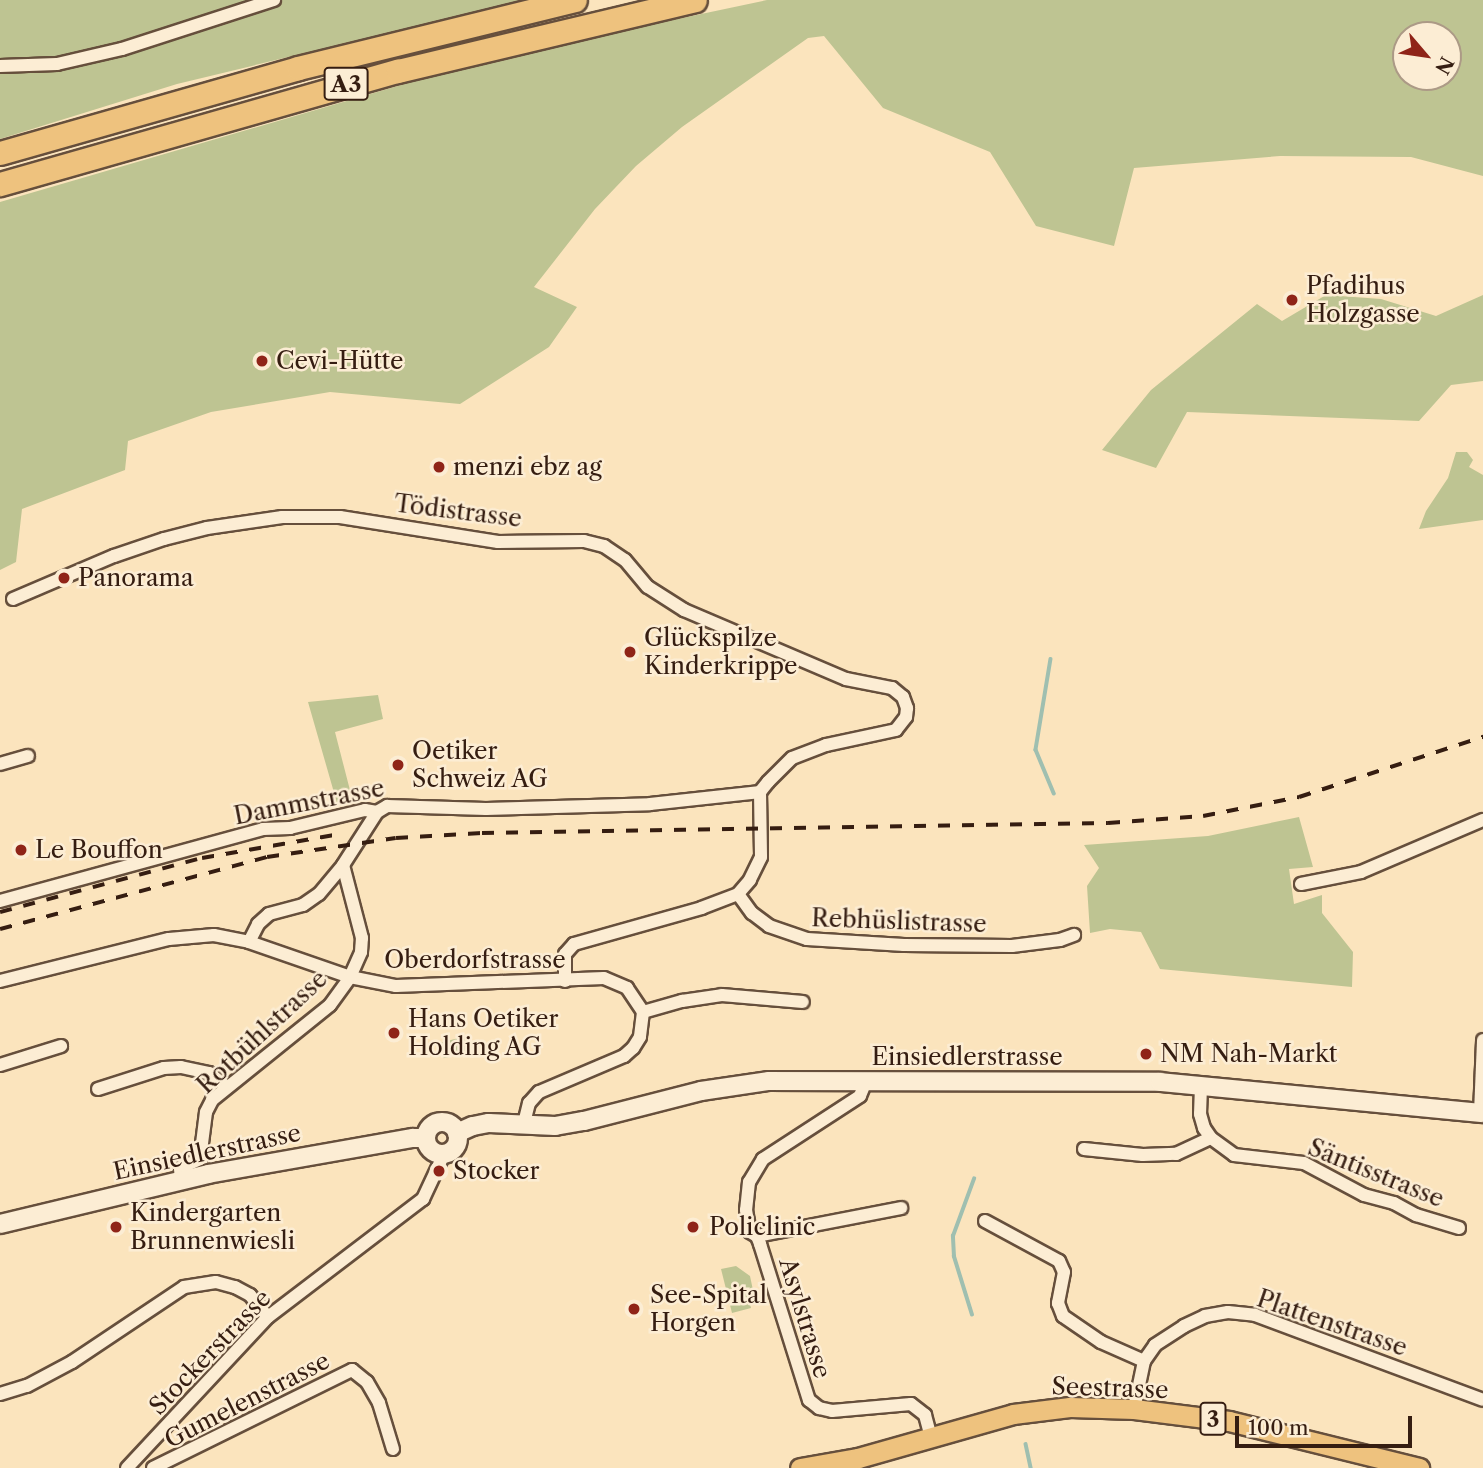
<!DOCTYPE html>
<html>
<head>
<meta charset="utf-8">
<style>
  body { margin:0 }
  #map { position:relative; width:1483px; height:1468px; overflow:hidden; background:#fbe4bd; font-family:"Libre Caslon Text",serif }
  div>[style] { position:absolute }
  [style*='--x'] { left:calc(var(--x)*1px); top:calc(var(--y)*1px); width:calc(var(--w)*1px); rotate:calc(var(--a)*1deg) }
  .green>* { inset:0; background:#bec492; transform-origin:0 0 }
  .stream>* { height:3.5px; margin:-1.75px; padding:0 1.75px; transform-origin:1.75px; border-radius:1.75px; background:#9fbfb0 }
  .roads { filter:drop-shadow(2px 0 #664f3c) drop-shadow(-2px 0 #664f3c) drop-shadow(0 2px #664f3c) drop-shadow(0 -2px #664f3c) }
  .street>* { height:12px; margin:-6px; padding:0 6px; transform-origin:6px; border-radius:6px; background:#fcedd4 }
  .secondary>* { height:18px; margin:-9px; padding:0 9px; transform-origin:9px; border-radius:9px; background:#fcedd4 }
  .secondary>.ring { margin:-9px; padding:0; box-sizing:content-box; background:none; border:18px solid #fcedd4; border-radius:50% }
  .primary>* { height:19px; margin:-9.5px; padding:0 9.5px; transform-origin:9.5px; border-radius:9.5px; background:#eec27e }
  .highway>* { height:23px; margin:-11.5px; padding:0 11.5px; transform-origin:11.5px; border-radius:11.5px; background:#eec27e }
  .rail>* { height:3.5px; margin-top:-1.75px; transform-origin:0; background:repeating-linear-gradient(90deg,#351d11 0 12px,transparent 0 24px) }
  .dots>* { width:19px; height:19px; translate:-50% -50%; box-sizing:border-box; border:4px solid #fcedd4; border-radius:50% }
  span { translate:-50% -50%; white-space:nowrap; text-align:center; line-height:1.15; -webkit-text-stroke:5px #fcedd4; paint-order:stroke }
  .shield-label span { padding:2px 5px; background:#fcedd4; border:2px solid; border-radius:5px; -webkit-text-stroke-width:0 }
  .shield-label { font-size:23px; color:#351d11; font-weight:700 }
  .poi-label { font-size:24px; color:#351d11 }
  .left { translate:0 -50%; text-align:left }
  .street-label { font-size:24px; color:#351d11 }
  .north { position:absolute; left:1392px; top:21px; width:70px; height:70px; box-sizing:border-box; background:#fcedd4; border:2px solid #ac9a86; border-radius:50%; rotate:119deg; font-size:19px; font-weight:700; line-height:28px; text-align:center; color:#351d11 }
  .north::after { content:''; display:block; margin:auto; width:24px; height:32px; background:#8f2418; clip-path:polygon(50% 0,100% 100%,50% 72%,0 100%) }
  .scale { position:absolute; left:1235px; top:1416px; width:177px; height:32px; box-sizing:border-box; border:4px solid #351d11; border-top:0; padding-left:9px; font-size:21px; line-height:24px; white-space:nowrap; color:#351d11; -webkit-text-stroke:5px #fcedd4; paint-order:stroke }
</style>
</head>
<body>
<div id="map">
  <div class="green">
    <div style="clip-path:polygon(0 0,524px 0,177px 84px,0 139px)"></div>
    <div style="clip-path:polygon(evenodd,767px 0,1483px 0,1483px 176px,1411px 157px,1280px 156px,1134px 168px,1114px 246px,1036px 226px,990px 152px,883px 108px,824px 36px,808px 38px,682px 127px,636px 166px,595px 209px,534px 287px,577px 307px,549px 347px,460px 404px,330px 392px,211px 412px,128px 441px,125px 470px,22px 509px,16px 562px,0 570px,0 202px,497px 57px,767px 0,1406px 35px,1448px 35px,1448px 77px,1406px 77px,1406px 35px)"></div>
    <div style="clip-path:polygon(1326px 295px,1381px 299px,1436px 316px,1483px 295px,1483px 381px,1451px 385px,1419px 421px,1187px 412px,1156px 468px,1102px 450px,1151px 390px,1257px 304px,1282px 321px)"></div>
    <div style="clip-path:polygon(1456px 452px,1467px 452px,1473px 460px,1469px 467px,1483px 475px,1483px 520px,1419px 529px,1426px 511px,1448px 478px)"></div>
    <div style="clip-path:polygon(378px 695px,383px 719px,335px 732px,352px 798px,337px 803px,308px 702px)"></div>
    <div style="clip-path:polygon(1299px 817px,1313px 867px,1289px 869px,1294px 904px,1322px 895px,1322px 913px,1353px 952px,1352px 987px,1160px 969px,1141px 932px,1110px 929px,1090px 933px,1087px 886px,1099px 868px,1084px 845px,1208px 836px)"></div>
    <div style="left:467px;top:1036px;width:16px;height:28px;rotate:76deg"></div>
    <div style="clip-path:polygon(736px 1266px,750px 1276px,754px 1295px,748px 1297px,751px 1308px,732px 1313px,721px 1269px)"></div>
  </div>
  <div class="stream">
    <div style="--x:1051;--y:659;--w:92;--a:99.4"></div>
    <div style="--x:1036;--y:750;--w:47;--a:67.3"></div>
    <div style="--x:972;--y:1315;--w:61;--a:-107.2"></div>
    <div style="--x:954;--y:1257;--w:21;--a:-93"></div>
    <div style="--x:953;--y:1236;--w:61;--a:-69.8"></div>
    <div style="--x:1026;--y:1444;--w:25;--a:78"></div>
  </div>
  <div class="roads">
    <div class="street">
      <div style="--x:0;--y:66;--w:57;--a:-2"></div>
      <div style="--x:57;--y:64;--w:67;--a:-13"></div>
      <div style="--x:122;--y:49;--w:160;--a:-17.9"></div>
      <div style="--x:13;--y:599;--w:110;--a:-23.1"></div>
      <div style="--x:114;--y:556;--w:53;--a:-18.8"></div>
      <div style="--x:164;--y:539;--w:44;--a:-14.3"></div>
      <div style="--x:207;--y:528;--w:76;--a:-8.3"></div>
      <div style="--x:282;--y:517;--w:58;--a:0"></div>
      <div style="--x:340;--y:517;--w:160;--a:9"></div>
      <div style="--x:498;--y:542;--w:86;--a:-0.7"></div>
      <div style="--x:584;--y:541;--w:21;--a:14"></div>
      <div style="--x:604;--y:546;--w:25;--a:34"></div>
      <div style="--x:625;--y:560;--w:35;--a:50"></div>
      <div style="--x:648;--y:587;--w:43;--a:32.6"></div>
      <div style="--x:684;--y:610;--w:176;--a:23.1"></div>
      <div style="--x:846;--y:679;--w:47;--a:11.1"></div>
      <div style="--x:892;--y:688;--w:14;--a:39"></div>
      <div style="--x:903;--y:697;--w:12;--a:70"></div>
      <div style="--x:907;--y:708;--w:9;--a:96"></div>
      <div style="--x:906;--y:717;--w:16;--a:128"></div>
      <div style="--x:896;--y:730;--w:72;--a:167.9"></div>
      <div style="--x:826;--y:745;--w:36;--a:159"></div>
      <div style="--x:792;--y:758;--w:34;--a:135"></div>
      <div style="--x:768;--y:782;--w:13;--a:129"></div>
      <div style="--x:760;--y:792;--w:65;--a:89.1"></div>
      <div style="--x:761;--y:857;--w:25;--a:116"></div>
      <div style="--x:750;--y:880;--w:18;--a:131"></div>
      <div style="--x:738;--y:894;--w:39;--a:159"></div>
      <div style="--x:702;--y:908;--w:133;--a:164.3"></div>
      <div style="--x:574;--y:944;--w:13;--a:132"></div>
      <div style="--x:565;--y:954;--w:27;--a:90"></div>
      <div style="--x:0;--y:764;--w:29;--a:-16"></div>
      <div style="--x:1301;--y:884;--w:61;--a:-11.3"></div>
      <div style="--x:1361;--y:872;--w:133;--a:-23.1"></div>
      <div style="--x:738;--y:894;--w:24;--a:54"></div>
      <div style="--x:752;--y:913;--w:21;--a:37"></div>
      <div style="--x:769;--y:926;--w:40;--a:18.9"></div>
      <div style="--x:807;--y:939;--w:97;--a:3.5"></div>
      <div style="--x:904;--y:945;--w:108;--a:0.5"></div>
      <div style="--x:1012;--y:946;--w:48;--a:-7.1"></div>
      <div style="--x:1060;--y:940;--w:15;--a:-20"></div>
      <div style="--x:0;--y:901;--w:273;--a:-15.3"></div>
      <div style="--x:263;--y:829;--w:27;--a:-2"></div>
      <div style="--x:290;--y:828;--w:77;--a:-13.5"></div>
      <div style="--x:365;--y:810;--w:12;--a:9"></div>
      <div style="--x:377;--y:812;--w:12;--a:-31"></div>
      <div style="--x:387;--y:806;--w:99;--a:1.7"></div>
      <div style="--x:486;--y:809;--w:164;--a:-1.7"></div>
      <div style="--x:650;--y:804;--w:111;--a:-6.2"></div>
      <div style="--x:249;--y:942;--w:20;--a:-63"></div>
      <div style="--x:258;--y:924;--w:15;--a:-42"></div>
      <div style="--x:269;--y:914;--w:35;--a:-15"></div>
      <div style="--x:303;--y:905;--w:19;--a:-35"></div>
      <div style="--x:319;--y:894;--w:38;--a:-50"></div>
      <div style="--x:343;--y:865;--w:63;--a:-57.3"></div>
      <div style="--x:0;--y:981;--w:174;--a:-14"></div>
      <div style="--x:169;--y:939;--w:45;--a:-5.1"></div>
      <div style="--x:214;--y:935;--w:36;--a:11"></div>
      <div style="--x:249;--y:942;--w:107;--a:19.1"></div>
      <div style="--x:350;--y:977;--w:47;--a:11.1"></div>
      <div style="--x:396;--y:986;--w:208;--a:-2.2"></div>
      <div style="--x:604;--y:978;--w:25;--a:23"></div>
      <div style="--x:627;--y:988;--w:29;--a:56"></div>
      <div style="--x:643;--y:1012;--w:25;--a:97"></div>
      <div style="--x:640;--y:1037;--w:13;--a:122"></div>
      <div style="--x:633;--y:1048;--w:12;--a:138"></div>
      <div style="--x:624;--y:1056;--w:92;--a:157"></div>
      <div style="--x:539;--y:1092;--w:15;--a:132"></div>
      <div style="--x:529;--y:1103;--w:21;--a:104"></div>
      <div style="--x:643;--y:1012;--w:41;--a:-15.8"></div>
      <div style="--x:682;--y:1001;--w:40;--a:-8.5"></div>
      <div style="--x:722;--y:995;--w:81;--a:4.9"></div>
      <div style="--x:0;--y:1065;--w:64;--a:-17.3"></div>
      <div style="--x:866;--y:1081;--w:16;--a:112"></div>
      <div style="--x:860;--y:1096;--w:116;--a:147"></div>
      <div style="--x:763;--y:1159;--w:27;--a:121"></div>
      <div style="--x:749;--y:1182;--w:28;--a:96"></div>
      <div style="--x:746;--y:1210;--w:22;--a:80"></div>
      <div style="--x:750;--y:1232;--w:8;--a:30"></div>
      <div style="--x:757;--y:1236;--w:9;--a:69"></div>
      <div style="--x:760;--y:1244;--w:164;--a:72.6"></div>
      <div style="--x:809;--y:1400;--w:13;--a:39"></div>
      <div style="--x:819;--y:1408;--w:13;--a:13"></div>
      <div style="--x:832;--y:1411;--w:79;--a:-5.1"></div>
      <div style="--x:911;--y:1404;--w:18;--a:38"></div>
      <div style="--x:925;--y:1415;--w:24;--a:75"></div>
      <div style="--x:1201;--y:1086;--w:28;--a:92"></div>
      <div style="--x:1200;--y:1114;--w:15;--a:74"></div>
      <div style="--x:1204;--y:1128;--w:12;--a:55"></div>
      <div style="--x:1211;--y:1138;--w:29;--a:36"></div>
      <div style="--x:1234;--y:1155;--w:70;--a:6.5"></div>
      <div style="--x:1304;--y:1163;--w:68;--a:28.1"></div>
      <div style="--x:1364;--y:1195;--w:31;--a:15"></div>
      <div style="--x:1394;--y:1203;--w:25;--a:29"></div>
      <div style="--x:1416;--y:1215;--w:45;--a:16.8"></div>
      <div style="--x:98;--y:1089;--w:69;--a:-17.7"></div>
      <div style="--x:164;--y:1068;--w:17;--a:-3"></div>
      <div style="--x:181;--y:1067;--w:29;--a:12"></div>
      <div style="--x:209;--y:1073;--w:23;--a:38"></div>
      <div style="--x:1480;--y:1113;--w:73;--a:-87.6"></div>
      <div style="--x:1084;--y:1149;--w:59;--a:5.8"></div>
      <div style="--x:1143;--y:1155;--w:33;--a:-2"></div>
      <div style="--x:1176;--y:1154;--w:38;--a:-25"></div>
      <div style="--x:181;--y:1180;--w:12;--a:-95"></div>
      <div style="--x:180;--y:1168;--w:22;--a:-24"></div>
      <div style="--x:200;--y:1159;--w:47;--a:-82.7"></div>
      <div style="--x:206;--y:1112;--w:13;--a:-63"></div>
      <div style="--x:212;--y:1100;--w:151;--a:-38.8"></div>
      <div style="--x:330;--y:1005;--w:34;--a:-54"></div>
      <div style="--x:350;--y:977;--w:27;--a:-66"></div>
      <div style="--x:361;--y:952;--w:14;--a:-86"></div>
      <div style="--x:362;--y:938;--w:75;--a:-104.6"></div>
      <div style="--x:985;--y:1221;--w:84;--a:28.4"></div>
      <div style="--x:1059;--y:1261;--w:12;--a:66"></div>
      <div style="--x:1064;--y:1272;--w:32;--a:101"></div>
      <div style="--x:1058;--y:1303;--w:14;--a:69"></div>
      <div style="--x:1063;--y:1316;--w:46;--a:34.4"></div>
      <div style="--x:1101;--y:1342;--w:47;--a:23.8"></div>
      <div style="--x:757;--y:1236;--w:147;--a:-11"></div>
      <div style="--x:0;--y:1394;--w:28;--a:-17"></div>
      <div style="--x:27;--y:1386;--w:51;--a:-28.1"></div>
      <div style="--x:72;--y:1362;--w:135;--a:-33.8"></div>
      <div style="--x:184;--y:1287;--w:32;--a:-9"></div>
      <div style="--x:216;--y:1282;--w:20;--a:15"></div>
      <div style="--x:235;--y:1287;--w:17;--a:28"></div>
      <div style="--x:250;--y:1295;--w:28;--a:51"></div>
      <div style="--x:1134;--y:1409;--w:49;--a:-78.2"></div>
      <div style="--x:1144;--y:1361;--w:19;--a:-55"></div>
      <div style="--x:1155;--y:1345;--w:35;--a:-33"></div>
      <div style="--x:1184;--y:1326;--w:23;--a:-25"></div>
      <div style="--x:1205;--y:1316;--w:23;--a:-10"></div>
      <div style="--x:1228;--y:1312;--w:27;--a:6"></div>
      <div style="--x:1255;--y:1315;--w:243;--a:20.4"></div>
      <div style="--x:127;--y:1468;--w:207;--a:-47"></div>
      <div style="--x:268;--y:1317;--w:195;--a:-37.3"></div>
      <div style="--x:423;--y:1199;--w:50;--a:-65"></div>
      <div style="--x:153;--y:1468;--w:222;--a:-26.2"></div>
      <div style="--x:352;--y:1370;--w:19;--a:39"></div>
      <div style="--x:367;--y:1382;--w:24;--a:60"></div>
      <div style="--x:379;--y:1403;--w:48;--a:73.1"></div>
    </div>
    <div class="secondary">
      <div class="ring" style="left:426px;top:1122px;width:14px;height:14px"></div>
      <div style="--x:457;--y:1133;--w:17;--a:-24"></div>
      <div style="--x:473;--y:1126;--w:16;--a:-11"></div>
      <div style="--x:489;--y:1123;--w:66;--a:2.6"></div>
      <div style="--x:555;--y:1126;--w:29;--a:-10"></div>
      <div style="--x:584;--y:1121;--w:121;--a:-14.4"></div>
      <div style="--x:701;--y:1091;--w:69;--a:-8.4"></div>
      <div style="--x:769;--y:1081;--w:391;--a:0.1"></div>
      <div style="--x:1160;--y:1082;--w:324;--a:5.5"></div>
      <div style="--x:0;--y:1224;--w:214;--a:-13.5"></div>
      <div style="--x:208;--y:1174;--w:208;--a:-10"></div>
      <div style="--x:413;--y:1138;--w:13;--a:0"></div>
    </div>
    <div class="primary">
      <div style="--x:800;--y:1468;--w:59;--a:-9.8"></div>
      <div style="--x:858;--y:1458;--w:161;--a:-15.8"></div>
      <div style="--x:1013;--y:1414;--w:57;--a:-7"></div>
      <div style="--x:1070;--y:1407;--w:64;--a:1.8"></div>
      <div style="--x:1134;--y:1409;--w:96;--a:7.2"></div>
      <div style="--x:1229;--y:1421;--w:196;--a:13.9"></div>
    </div>
    <div class="highway">
      <div style="--x:0;--y:153;--w:310;--a:-15.9"></div>
      <div style="--x:298;--y:68;--w:285;--a:-13.8"></div>
      <div style="--x:0;--y:184;--w:414;--a:-15.9"></div>
      <div style="--x:398;--y:71;--w:305;--a:-13.4"></div>
    </div>
  </div>
  <div class="rail">
    <div style="--x:0;--y:912;--w:209;--a:-15"></div>
    <div style="--x:202;--y:858;--w:140;--a:-9.9"></div>
    <div style="--x:0;--y:929;--w:277;--a:-15.1"></div>
    <div style="--x:267;--y:857;--w:130;--a:-8.4"></div>
    <div style="--x:396;--y:838;--w:86;--a:-3.3"></div>
    <div style="--x:482;--y:833;--w:626;--a:-0.92"></div>
    <div style="--x:1108;--y:823;--w:95;--a:-4.2"></div>
    <div style="--x:1203;--y:816;--w:98;--a:-11.2"></div>
    <div style="--x:1299;--y:797;--w:194;--a:-18.1"></div>
  </div>
  <div class="dots">
    <div style="left:1292px;top:300px;background:#8f2418"></div>
    <div style="left:262px;top:361px;background:#8f2418"></div>
    <div style="left:439px;top:467px;background:#8f2418"></div>
    <div style="left:64px;top:578px;background:#8f2418"></div>
    <div style="left:630px;top:652px;background:#8f2418"></div>
    <div style="left:398px;top:765px;background:#8f2418"></div>
    <div style="left:21px;top:850px;background:#8f2418"></div>
    <div style="left:394px;top:1033px;background:#8f2418"></div>
    <div style="left:1146px;top:1054px;background:#8f2418"></div>
    <div style="left:439px;top:1171px;background:#8f2418"></div>
    <div style="left:116px;top:1227px;background:#8f2418"></div>
    <div style="left:693px;top:1227px;background:#8f2418"></div>
    <div style="left:634px;top:1309px;background:#8f2418"></div>
  </div>
  <div class="shield-label">
    <span style="left:346px;top:84px">A3</span>
    <span style="left:1213px;top:1419px">3</span>
  </div>
  <div class="poi-label">
    <span class="left" style="left:1306px;top:300px">Pfadihus<br>Holzgasse</span>
    <span class="left" style="left:276px;top:361px">Cevi-Hütte</span>
    <span class="left" style="left:453px;top:467px">menzi ebz ag</span>
    <span class="left" style="left:78px;top:578px">Panorama</span>
    <span class="left" style="left:644px;top:652px">Glückspilze<br>Kinderkrippe</span>
    <span class="left" style="left:412px;top:765px">Oetiker<br>Schweiz AG</span>
    <span class="left" style="left:35px;top:850px">Le Bouffon</span>
    <span class="left" style="left:408px;top:1033px">Hans Oetiker<br>Holding AG</span>
    <span class="left" style="left:1160px;top:1054px">NM Nah-Markt</span>
    <span class="left" style="left:453px;top:1171px">Stocker</span>
    <span class="left" style="left:130px;top:1227px">Kindergarten<br>Brunnenwiesli</span>
    <span class="left" style="left:709px;top:1227px">Policlinic</span>
    <span class="left" style="left:650px;top:1309px">See-Spital<br>Horgen</span>
  </div>
  <div class="street-label">
    <span style="left:458px;top:511px;rotate:7deg">Tödistrasse</span>
    <span style="left:309px;top:802px;rotate:-11deg">Dammstrasse</span>
    <span style="left:899px;top:921px;rotate:2deg">Rebhüslistrasse</span>
    <span style="left:475px;top:960px">Oberdorfstrasse</span>
    <span style="left:262px;top:1032px;rotate:-43deg">Rotbühlstrasse</span>
    <span style="left:967px;top:1057px">Einsiedlerstrasse</span>
    <span style="left:207px;top:1152px;rotate:-12deg">Einsiedlerstrasse</span>
    <span style="left:1376px;top:1173px;rotate:22deg">Säntisstrasse</span>
    <span style="left:805px;top:1318px;rotate:73deg">Asylstrasse</span>
    <span style="left:1332px;top:1323px;rotate:19deg">Plattenstrasse</span>
    <span style="left:210px;top:1352px;rotate:-46deg">Stockerstrasse</span>
    <span style="left:1110px;top:1388px;rotate:2deg">Seestrasse</span>
    <span style="left:247px;top:1400px;rotate:-27deg">Gumelenstrasse</span>
  </div>
  <div class="north">N</div>
  <div class="scale">100 m</div>
</div>
</body>
</html>
